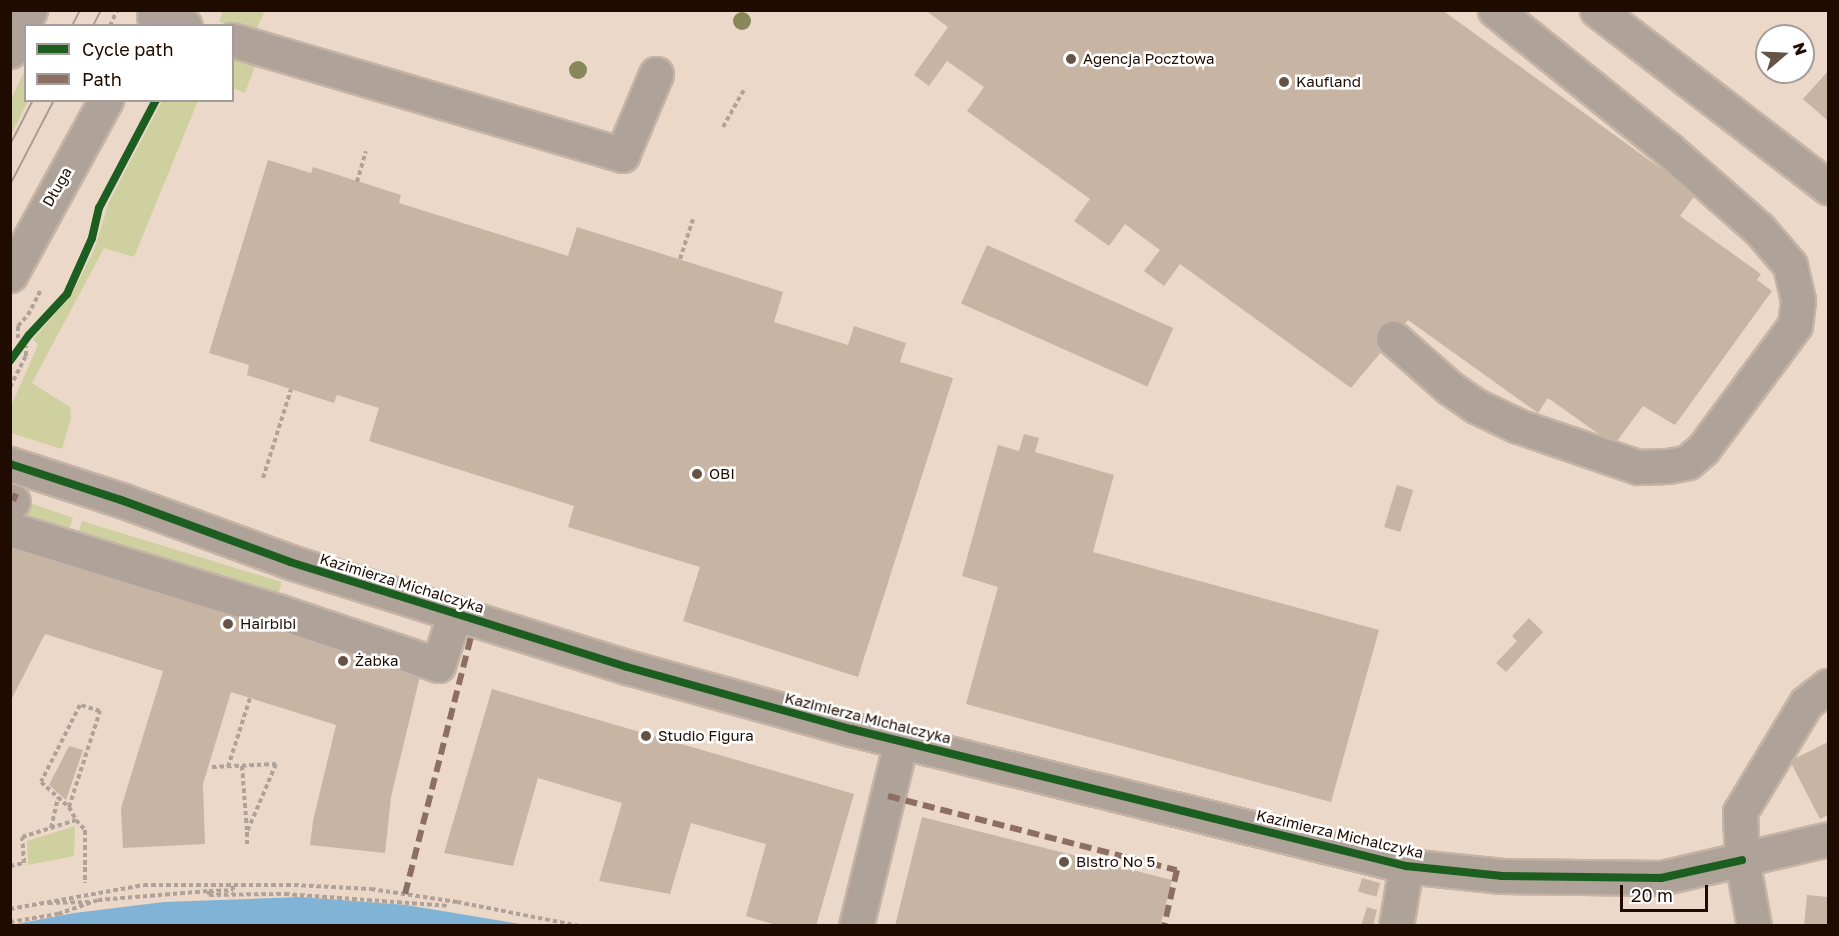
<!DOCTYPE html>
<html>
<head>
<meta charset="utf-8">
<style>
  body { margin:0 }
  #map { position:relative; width:1839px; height:936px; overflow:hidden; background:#ecd8c8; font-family:"Golos Text",sans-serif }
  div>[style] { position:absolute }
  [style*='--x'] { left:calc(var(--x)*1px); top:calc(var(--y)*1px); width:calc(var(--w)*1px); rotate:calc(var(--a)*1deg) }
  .green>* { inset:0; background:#ced0a0; transform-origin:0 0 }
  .water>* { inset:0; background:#80b3d5 }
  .building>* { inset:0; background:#c8b4a3; transform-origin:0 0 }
  .path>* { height:4px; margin-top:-2px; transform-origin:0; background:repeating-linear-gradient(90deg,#b0a298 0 4.5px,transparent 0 7.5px) }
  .roads { filter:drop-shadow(2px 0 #c5b4a6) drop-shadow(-2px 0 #c5b4a6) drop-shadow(0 2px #c5b4a6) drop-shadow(0 -2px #c5b4a6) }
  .minor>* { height:33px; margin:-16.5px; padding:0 16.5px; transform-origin:16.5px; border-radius:16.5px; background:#afa298 }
  .tram>* { height:1.5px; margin:-0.75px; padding:0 0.75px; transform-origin:0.75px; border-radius:0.75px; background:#ab9c92 }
  .quiet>* { height:6px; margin-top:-3px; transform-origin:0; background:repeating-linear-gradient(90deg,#8d6e63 0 12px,transparent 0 18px) }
  .cycleway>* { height:8px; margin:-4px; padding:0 4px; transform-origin:4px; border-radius:4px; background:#1b5e20 }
  .trees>* { width:18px; height:18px; margin:-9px; border-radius:50%; background:#88875a }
  .dots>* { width:16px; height:16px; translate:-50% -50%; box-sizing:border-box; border:3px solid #fff; border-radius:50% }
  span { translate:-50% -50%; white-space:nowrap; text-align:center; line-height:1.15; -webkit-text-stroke:5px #fff; paint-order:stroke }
  .poi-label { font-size:15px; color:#1f0b00 }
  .left { translate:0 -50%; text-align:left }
  .street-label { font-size:15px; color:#1f0b00 }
  .frame { position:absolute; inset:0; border:12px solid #1f0b00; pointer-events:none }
  .legend { position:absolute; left:24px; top:24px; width:210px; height:78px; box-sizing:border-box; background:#fff; border:2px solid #a59d99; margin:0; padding:8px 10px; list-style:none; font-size:18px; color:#1f0b00 }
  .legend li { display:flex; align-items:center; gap:12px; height:30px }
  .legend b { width:30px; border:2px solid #a59d99 }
  .north { position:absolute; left:1755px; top:24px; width:60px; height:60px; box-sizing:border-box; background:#fff; border:2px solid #a59d99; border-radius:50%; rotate:71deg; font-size:16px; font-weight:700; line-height:24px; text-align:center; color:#1f0b00 }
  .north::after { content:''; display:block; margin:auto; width:21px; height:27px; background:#675346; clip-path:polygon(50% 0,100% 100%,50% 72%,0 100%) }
  .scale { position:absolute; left:1620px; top:885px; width:88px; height:27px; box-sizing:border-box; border:3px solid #1f0b00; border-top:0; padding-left:8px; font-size:18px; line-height:21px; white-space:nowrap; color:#1f0b00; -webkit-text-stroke:4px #fff; paint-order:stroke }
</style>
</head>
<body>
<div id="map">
  <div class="green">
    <div style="clip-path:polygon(223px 11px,265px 11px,256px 30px,219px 22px)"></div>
    <div style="clip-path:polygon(232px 57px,255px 66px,245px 93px,233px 88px)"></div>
    <div style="clip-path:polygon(25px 70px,26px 100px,28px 101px,11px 135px,11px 99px)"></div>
    <div style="clip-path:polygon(162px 101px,198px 101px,134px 257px,104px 248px,32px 383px,70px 407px,71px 418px,62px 449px,11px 433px,11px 406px,38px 345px,33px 339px,71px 296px,94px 250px,109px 202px)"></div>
    <div style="clip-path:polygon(30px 503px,73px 518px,67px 536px,22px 520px,21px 511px)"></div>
    <div style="left:82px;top:521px;width:209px;height:18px;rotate:17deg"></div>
    <div style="clip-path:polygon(75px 826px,74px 856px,28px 865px,27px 841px)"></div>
  </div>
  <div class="water">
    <div style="clip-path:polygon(301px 897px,406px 905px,526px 925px,11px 925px,74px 913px,164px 902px)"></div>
  </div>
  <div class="building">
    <div style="clip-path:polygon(925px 10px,1442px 10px,1696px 194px,1680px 216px,1761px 274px,1757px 280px,1772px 291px,1675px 425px,1643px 406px,1614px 445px,1548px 398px,1538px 413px,1408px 320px,1351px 388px,1180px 264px,1164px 286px,1144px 271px,1160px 250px,1125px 224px,1109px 246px,1074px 221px,1090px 199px,967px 111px,984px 87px,947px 61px,929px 86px,914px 75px,948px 27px)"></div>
    <div style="clip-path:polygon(1828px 71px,1828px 121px,1803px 99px)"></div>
    <div style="clip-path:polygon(268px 160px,311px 173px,313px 167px,401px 195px,399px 203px,568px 256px,577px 227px,783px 292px,774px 322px,848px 345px,854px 326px,906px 343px,900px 362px,953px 378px,858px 677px,683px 621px,700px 567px,568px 527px,574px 506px,369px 441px,379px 408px,337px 395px,334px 403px,247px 375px,249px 365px,209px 353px)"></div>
    <div style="left:987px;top:245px;width:204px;height:64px;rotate:24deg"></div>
    <div style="clip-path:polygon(1024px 434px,1039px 438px,1035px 452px,1114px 475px,1093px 552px,1379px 630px,1331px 802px,966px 704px,998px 587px,962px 576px,998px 445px,1019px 451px)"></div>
    <div style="left:1397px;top:485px;width:17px;height:44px;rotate:17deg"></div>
    <div style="clip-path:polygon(12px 545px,421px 672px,391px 797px,385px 853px,310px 845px,313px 821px,336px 725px,231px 692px,203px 784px,205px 844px,123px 848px,121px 808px,163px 671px,45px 634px,10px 702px)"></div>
    <div style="clip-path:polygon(1529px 618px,1543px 632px,1506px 672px,1496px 663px,1517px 641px,1512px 636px)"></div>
    <div style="clip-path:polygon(492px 689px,854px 794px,816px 926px,779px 926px,746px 916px,766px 844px,691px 823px,670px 894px,599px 881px,622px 803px,538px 778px,513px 866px,444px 853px)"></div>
    <div style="clip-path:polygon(1828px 742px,1828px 815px,1820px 819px,1790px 761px)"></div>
    <div style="clip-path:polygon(69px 746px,83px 750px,66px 800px,49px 785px)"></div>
    <div style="clip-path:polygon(922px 817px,1172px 880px,1160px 926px,895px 926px)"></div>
    <div style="left:1362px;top:878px;width:19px;height:14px;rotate:16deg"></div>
    <div style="clip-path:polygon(1807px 895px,1828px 897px,1828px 926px,1804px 926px)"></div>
    <div style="clip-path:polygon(1367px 907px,1377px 910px,1373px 926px,1361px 926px)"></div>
  </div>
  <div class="path">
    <div style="--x:110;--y:26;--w:17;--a:-66"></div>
    <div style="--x:723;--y:127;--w:45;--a:-60.6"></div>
    <div style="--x:357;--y:182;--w:32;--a:-74"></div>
    <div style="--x:680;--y:259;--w:42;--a:-72"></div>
    <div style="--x:18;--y:338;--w:12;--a:-90"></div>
    <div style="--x:18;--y:326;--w:15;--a:-48"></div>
    <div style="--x:28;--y:315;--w:28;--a:-63"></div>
    <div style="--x:10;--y:387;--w:35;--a:-63"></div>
    <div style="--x:26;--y:356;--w:10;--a:-90"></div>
    <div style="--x:263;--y:478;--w:93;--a:-72.5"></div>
    <div style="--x:242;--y:766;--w:65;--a:85.6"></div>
    <div style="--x:212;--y:767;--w:64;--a:-2.7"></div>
    <div style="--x:276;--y:764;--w:74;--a:113.1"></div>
    <div style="--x:247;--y:832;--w:12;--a:90"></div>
    <div style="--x:228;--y:767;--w:72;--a:-72.3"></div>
    <div style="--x:69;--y:807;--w:101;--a:-72.1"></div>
    <div style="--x:100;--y:711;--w:21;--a:-163"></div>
    <div style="--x:80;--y:705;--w:86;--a:116.9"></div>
    <div style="--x:41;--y:782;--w:38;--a:42"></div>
    <div style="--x:69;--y:807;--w:15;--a:62"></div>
    <div style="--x:51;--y:828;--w:31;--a:-77"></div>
    <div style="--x:10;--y:866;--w:14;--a:-12"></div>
    <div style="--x:24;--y:863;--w:26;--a:-94"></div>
    <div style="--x:22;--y:837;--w:57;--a:-17.5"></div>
    <div style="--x:76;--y:820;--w:13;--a:48"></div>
    <div style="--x:85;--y:830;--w:53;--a:90"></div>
    <div style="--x:209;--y:891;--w:24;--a:-2"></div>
    <div style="--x:233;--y:890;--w:7;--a:-98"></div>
    <div style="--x:48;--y:903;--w:41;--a:-1.4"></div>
    <div style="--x:10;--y:909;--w:136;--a:-10.2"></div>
    <div style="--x:144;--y:885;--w:150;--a:0"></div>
    <div style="--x:294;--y:885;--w:77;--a:3"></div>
    <div style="--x:371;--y:889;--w:87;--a:8.6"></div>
    <div style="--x:457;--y:902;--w:125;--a:11"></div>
    <div style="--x:10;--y:922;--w:49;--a:-9.5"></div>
    <div style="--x:58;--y:914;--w:42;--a:-19.3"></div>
    <div style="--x:98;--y:900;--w:111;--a:-4.6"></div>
    <div style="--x:209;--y:891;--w:4;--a:90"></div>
    <div style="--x:209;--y:895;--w:76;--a:-0.8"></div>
    <div style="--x:285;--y:894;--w:162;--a:4.2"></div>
  </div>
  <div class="roads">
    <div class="minor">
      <div style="--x:1597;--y:10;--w:291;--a:37.5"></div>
      <div style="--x:154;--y:17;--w:32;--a:16"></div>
      <div style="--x:232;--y:40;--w:407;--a:16.4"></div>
      <div style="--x:622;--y:155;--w:88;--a:-67.2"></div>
      <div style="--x:10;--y:51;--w:46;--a:-64"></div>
      <div style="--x:10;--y:275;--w:200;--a:-61.3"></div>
      <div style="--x:1393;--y:338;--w:76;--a:41.3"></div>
      <div style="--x:1450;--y:388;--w:32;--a:35"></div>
      <div style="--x:1476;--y:406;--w:47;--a:25.5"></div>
      <div style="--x:1518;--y:426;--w:127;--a:18.9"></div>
      <div style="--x:1638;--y:467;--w:30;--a:-2"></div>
      <div style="--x:1668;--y:466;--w:20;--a:-11"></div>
      <div style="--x:1688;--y:462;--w:20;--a:-41"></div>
      <div style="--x:1703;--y:449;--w:154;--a:-53.4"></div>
      <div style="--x:1795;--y:325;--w:25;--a:-83"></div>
      <div style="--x:1798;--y:300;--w:36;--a:-103"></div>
      <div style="--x:1790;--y:265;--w:48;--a:-130.7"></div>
      <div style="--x:1759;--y:229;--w:121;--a:-138.7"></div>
      <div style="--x:1668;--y:149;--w:222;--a:-141.2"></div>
      <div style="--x:10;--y:464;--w:117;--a:18"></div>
      <div style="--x:121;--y:500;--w:180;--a:20.1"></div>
      <div style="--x:290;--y:562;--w:353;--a:17.3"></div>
      <div style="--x:627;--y:667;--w:232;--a:15.5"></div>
      <div style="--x:851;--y:729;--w:572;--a:13.87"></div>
      <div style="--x:1406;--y:866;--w:97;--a:5.9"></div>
      <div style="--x:1502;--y:876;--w:159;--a:0.7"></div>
      <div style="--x:1661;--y:878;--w:171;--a:-13.1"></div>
      <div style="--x:10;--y:504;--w:4;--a:-45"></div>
      <div style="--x:10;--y:529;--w:279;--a:17.1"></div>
      <div style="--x:277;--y:611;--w:170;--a:18.5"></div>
      <div style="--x:438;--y:665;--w:55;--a:-71.9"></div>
      <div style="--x:856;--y:926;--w:190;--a:-76.3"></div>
      <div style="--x:1396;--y:926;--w:61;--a:-80.5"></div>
      <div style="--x:1754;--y:926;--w:67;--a:-100.3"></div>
      <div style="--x:1742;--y:860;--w:48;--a:-92.4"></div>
      <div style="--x:1740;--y:812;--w:127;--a:-58.8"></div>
      <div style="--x:1806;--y:703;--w:28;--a:-38"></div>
    </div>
  </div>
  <div class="tram">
    <div style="--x:72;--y:26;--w:18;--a:-63"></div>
    <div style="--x:93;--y:26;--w:18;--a:-63"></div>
    <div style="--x:10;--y:145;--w:51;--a:-62.9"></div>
    <div style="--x:10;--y:185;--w:96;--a:-62.6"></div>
  </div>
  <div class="quiet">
    <div style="--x:13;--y:501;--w:8;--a:-67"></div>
    <div style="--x:888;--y:796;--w:298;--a:14.4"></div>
    <div style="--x:1177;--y:870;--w:57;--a:103.1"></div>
    <div style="--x:405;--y:894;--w:265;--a:-75.6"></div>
  </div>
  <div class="cycleway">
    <div style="--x:10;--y:361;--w:32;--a:-54"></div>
    <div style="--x:29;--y:335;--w:56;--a:-47.2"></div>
    <div style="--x:67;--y:294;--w:61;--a:-65.9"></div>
    <div style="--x:92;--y:238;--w:31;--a:-77"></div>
    <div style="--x:99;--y:208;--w:122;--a:-62.2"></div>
    <div style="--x:10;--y:464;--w:117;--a:18"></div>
    <div style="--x:121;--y:500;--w:180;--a:20.1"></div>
    <div style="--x:290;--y:562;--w:353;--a:17.3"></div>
    <div style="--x:627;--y:667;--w:232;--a:15.5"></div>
    <div style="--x:851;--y:729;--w:572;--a:13.87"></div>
    <div style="--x:1406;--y:866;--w:97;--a:5.9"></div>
    <div style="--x:1502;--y:876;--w:159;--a:0.7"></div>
    <div style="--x:1661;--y:878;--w:83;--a:-12.5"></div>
  </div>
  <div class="trees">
    <div style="left:742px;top:21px"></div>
    <div style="left:578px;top:70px"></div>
  </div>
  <div class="dots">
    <div style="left:1071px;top:59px;background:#675346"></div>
    <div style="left:1284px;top:82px;background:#675346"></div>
    <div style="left:697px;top:474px;background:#675346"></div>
    <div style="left:228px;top:624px;background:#675346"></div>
    <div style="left:343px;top:661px;background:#675346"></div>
    <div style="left:646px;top:736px;background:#675346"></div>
    <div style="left:1064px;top:862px;background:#675346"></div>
  </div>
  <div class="poi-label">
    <span class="left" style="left:1083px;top:59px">Agencja Pocztowa</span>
    <span class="left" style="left:1296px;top:82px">Kaufland</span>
    <span class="left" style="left:709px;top:474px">OBI</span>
    <span class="left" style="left:240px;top:624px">Hairbibi</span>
    <span class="left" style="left:355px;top:661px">Żabka</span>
    <span class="left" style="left:658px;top:736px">Studio Figura</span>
    <span class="left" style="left:1076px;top:862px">Bistro No 5</span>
  </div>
  <div class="street-label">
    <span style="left:57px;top:187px;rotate:-60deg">Długa</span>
    <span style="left:402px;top:583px;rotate:17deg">Kazimierza Michalczyka</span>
    <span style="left:868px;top:718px;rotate:14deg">Kazimierza Michalczyka</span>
    <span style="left:1340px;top:834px;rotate:13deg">Kazimierza Michalczyka</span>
  </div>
  <div class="frame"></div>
  <ul class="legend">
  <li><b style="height:8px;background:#1b5e20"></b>Cycle path</li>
  <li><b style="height:8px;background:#8d6e63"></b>Path</li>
  </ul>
  <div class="north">N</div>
  <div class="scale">20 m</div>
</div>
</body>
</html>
